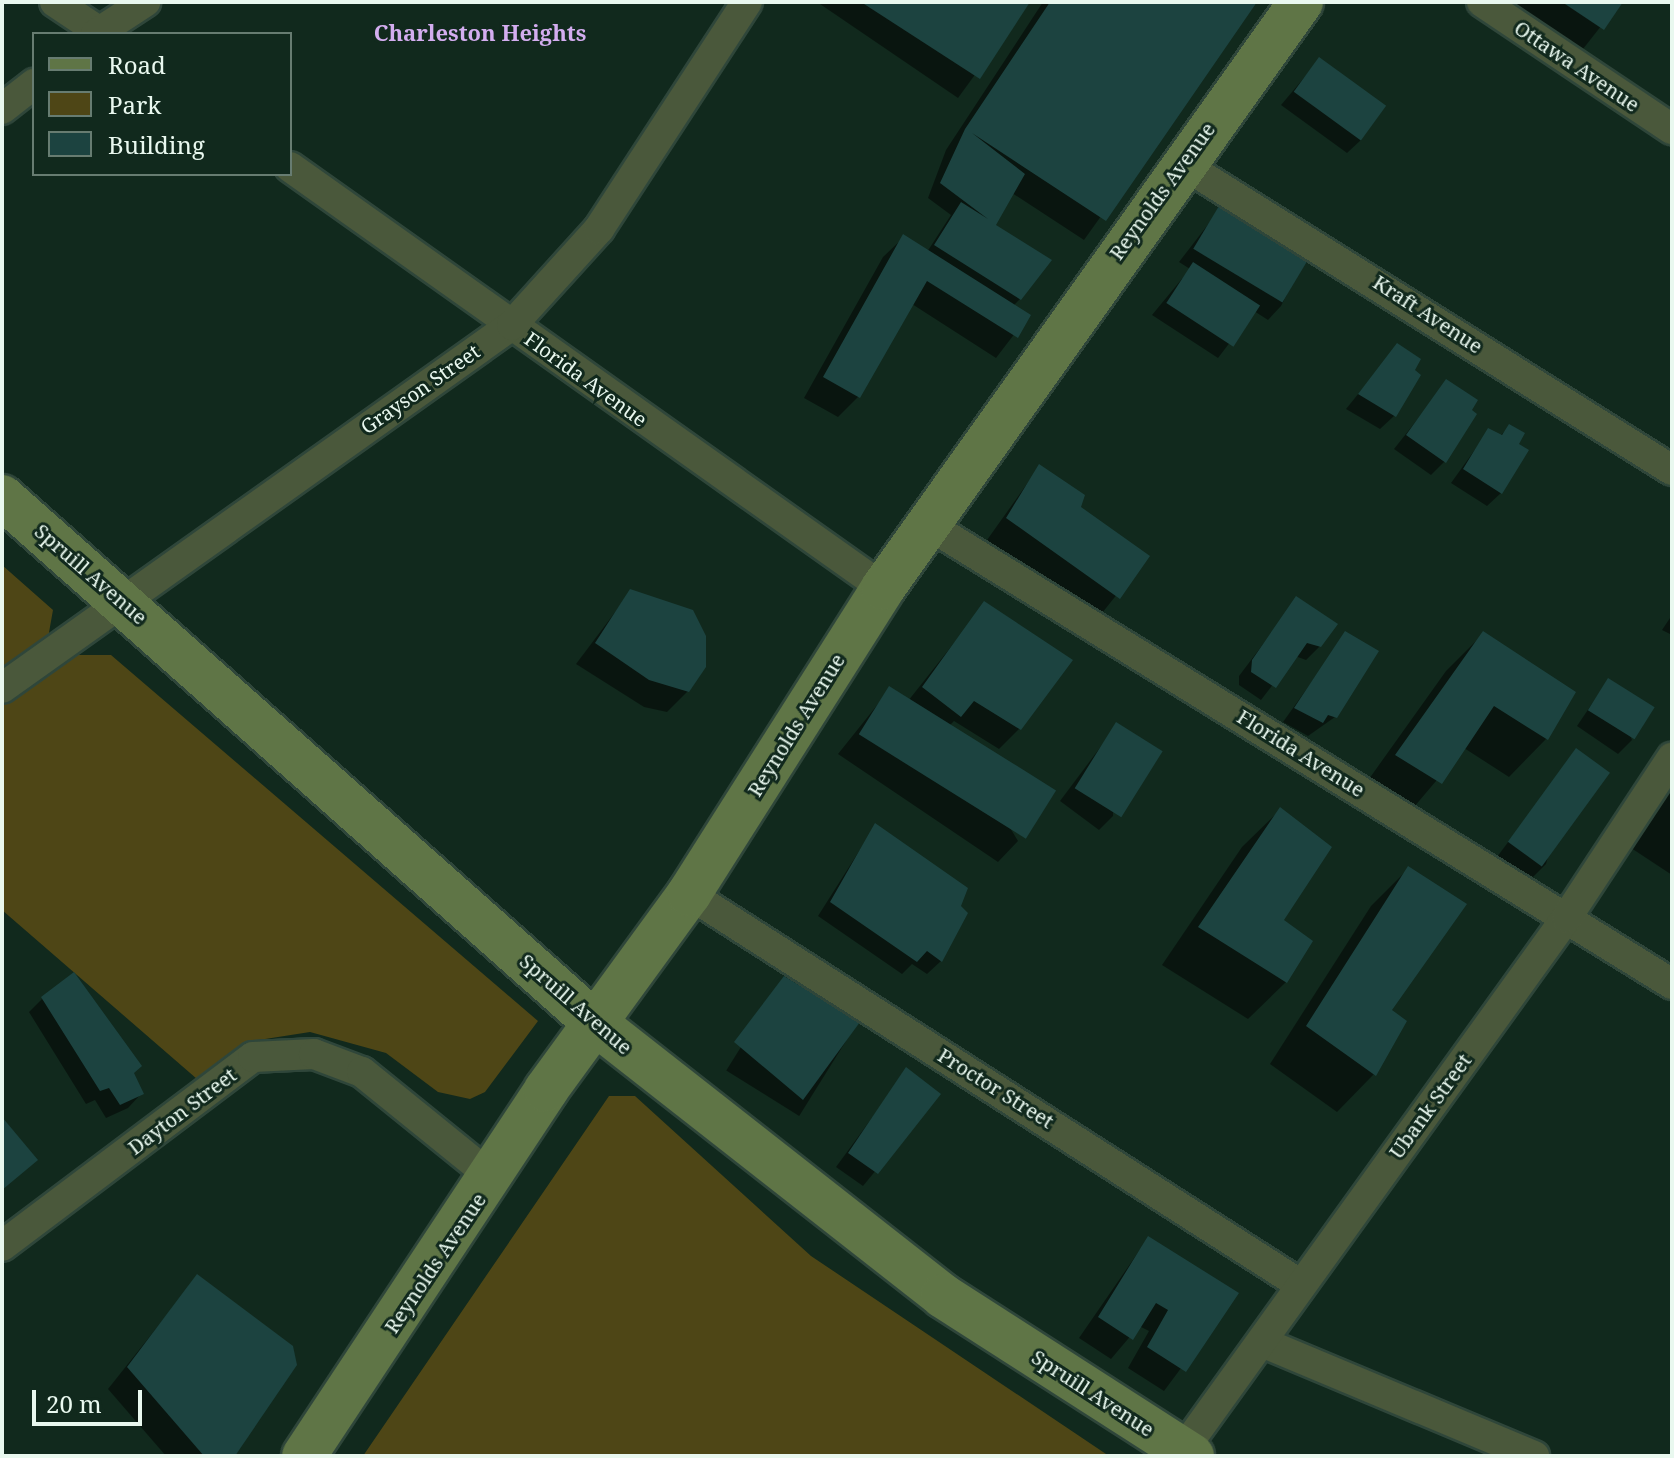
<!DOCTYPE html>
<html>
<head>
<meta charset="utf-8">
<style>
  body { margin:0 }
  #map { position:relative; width:1674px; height:1458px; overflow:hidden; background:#11291d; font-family:"Noto Serif",serif }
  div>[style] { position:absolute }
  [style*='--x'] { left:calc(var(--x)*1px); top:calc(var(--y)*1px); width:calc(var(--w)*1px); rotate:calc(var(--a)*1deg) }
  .green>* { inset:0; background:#4e4616 }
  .shadow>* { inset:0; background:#0007; transform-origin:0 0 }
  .building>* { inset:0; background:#1c4340; transform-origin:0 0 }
  .roads { filter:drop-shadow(2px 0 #2f463a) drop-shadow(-2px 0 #2f463a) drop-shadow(0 2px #2f463a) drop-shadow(0 -2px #2f463a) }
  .street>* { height:30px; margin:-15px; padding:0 15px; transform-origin:15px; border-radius:15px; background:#4a583b }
  .secondary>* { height:44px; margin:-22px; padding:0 22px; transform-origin:22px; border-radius:22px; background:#5f7546 }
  span { translate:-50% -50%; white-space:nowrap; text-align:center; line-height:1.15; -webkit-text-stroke:6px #11291d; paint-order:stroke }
  .street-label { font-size:20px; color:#e9f8ef }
  .neighbourhood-label { font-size:22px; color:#d3adef; font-weight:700 }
  .frame { position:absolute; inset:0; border:4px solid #e9f8ef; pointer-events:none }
  .legend { position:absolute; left:32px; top:32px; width:260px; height:144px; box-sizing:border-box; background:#11291d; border:2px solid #677c71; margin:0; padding:10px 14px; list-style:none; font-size:24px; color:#e9f8ef }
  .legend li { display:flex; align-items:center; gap:16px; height:40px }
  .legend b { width:40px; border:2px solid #677c71 }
  .scale { position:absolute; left:32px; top:1390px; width:110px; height:36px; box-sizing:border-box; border:4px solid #e9f8ef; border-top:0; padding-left:10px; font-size:24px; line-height:28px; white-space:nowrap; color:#e9f8ef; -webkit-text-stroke:6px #11291d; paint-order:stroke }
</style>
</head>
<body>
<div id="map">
  <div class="green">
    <div style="clip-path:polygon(2px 565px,53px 610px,45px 655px,111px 655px,538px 1021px,485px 1092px,470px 1099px,438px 1092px,386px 1053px,310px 1032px,246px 1042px,197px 1079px,2px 910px)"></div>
    <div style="clip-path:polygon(609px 1096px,635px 1096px,811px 1256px,1109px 1456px,363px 1456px)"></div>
  </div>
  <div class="shadow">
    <div style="clip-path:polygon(817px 2px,1028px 2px,958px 98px)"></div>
    <div style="clip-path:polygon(1043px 2px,1254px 2px,1084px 240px,1012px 193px,994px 225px,1020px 299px,1013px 306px,1028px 316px,996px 358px,912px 304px,858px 397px,838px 417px,804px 398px,883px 257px,904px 237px,927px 252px,951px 215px,928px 198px,946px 150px)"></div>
    <div style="clip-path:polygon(1511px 2px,1620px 2px,1583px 49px)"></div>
    <div style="clip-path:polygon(1319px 60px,1361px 140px,1347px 153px,1281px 105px)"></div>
    <div style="clip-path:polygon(1220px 209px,1305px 260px,1281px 306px,1268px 320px,1254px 311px,1218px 358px,1152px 315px,1190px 269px,1179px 262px)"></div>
    <div style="clip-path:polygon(1397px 346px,1394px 416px,1380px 429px,1346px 409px)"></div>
    <div style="clip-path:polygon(1447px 382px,1445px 461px,1431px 475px,1394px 449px)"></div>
    <div style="clip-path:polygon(1510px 426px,1501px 493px,1487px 506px,1451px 483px,1489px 430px,1500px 436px)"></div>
    <div style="clip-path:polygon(1039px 467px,1078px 508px,1147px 557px,1098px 618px,987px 540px)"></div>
    <div style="clip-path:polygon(631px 591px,688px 691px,667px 712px,644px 707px,576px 664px)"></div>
    <div style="clip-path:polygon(1297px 599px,1320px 646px,1306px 660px,1295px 656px,1261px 700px,1239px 685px,1239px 676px)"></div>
    <div style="clip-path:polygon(985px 604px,1020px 728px,999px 749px,954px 721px,949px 726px,1018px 841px,998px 862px,838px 754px,890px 689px,908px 701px)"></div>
    <div style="clip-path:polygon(1672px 615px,1672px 635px,1662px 630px)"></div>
    <div style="clip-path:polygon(1346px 634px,1335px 717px,1308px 736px,1283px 722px)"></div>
    <div style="clip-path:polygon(1483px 634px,1573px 692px,1546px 739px,1509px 777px,1464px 748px,1403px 820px,1359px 793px,1446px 671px)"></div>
    <div style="clip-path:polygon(1608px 680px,1632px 740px,1618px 754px,1577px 726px)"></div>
    <div style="clip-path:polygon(1117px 725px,1113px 816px,1099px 830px,1060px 801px)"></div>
    <div style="clip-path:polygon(1576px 751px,1546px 864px,1533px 877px,1497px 857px)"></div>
    <div style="clip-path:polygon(1672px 774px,1672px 875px,1628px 846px)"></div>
    <div style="clip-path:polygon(1280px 810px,1286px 982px,1248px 1019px,1162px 965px,1242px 847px)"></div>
    <div style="clip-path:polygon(875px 826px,941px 961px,927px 974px,912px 964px,902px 974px,818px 916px)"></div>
    <div style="clip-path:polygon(1408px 869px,1374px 1074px,1337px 1112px,1270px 1064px,1371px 906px)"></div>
    <div style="left:784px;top:978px;width:86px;height:109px;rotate:32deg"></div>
    <div style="clip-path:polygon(42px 999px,132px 1073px,141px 1094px,128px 1108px,106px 1118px,95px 1100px,86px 1104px,29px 1012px)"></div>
    <div style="clip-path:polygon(907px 1070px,938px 1095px,863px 1186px,836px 1167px)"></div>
    <div style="clip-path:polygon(1148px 1238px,1237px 1293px,1164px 1391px,1128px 1368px,1149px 1331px,1139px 1326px,1111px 1359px,1079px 1338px)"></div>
    <div style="clip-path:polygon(197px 1277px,233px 1456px,166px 1456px,108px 1389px)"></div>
  </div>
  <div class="building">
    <div style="clip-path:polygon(861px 2px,1030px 2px,980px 79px)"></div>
    <div style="clip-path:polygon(1050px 2px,1257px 2px,1106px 221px,972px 133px,1025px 174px,996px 225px,1052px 260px,1021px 300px,934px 245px,961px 202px,988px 219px,940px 183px,965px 129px)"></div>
    <div style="clip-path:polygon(1562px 2px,1623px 2px,1604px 30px)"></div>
    <div style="left:1319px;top:57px;width:83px;height:43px;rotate:36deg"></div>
    <div style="left:1219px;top:206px;width:104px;height:50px;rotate:31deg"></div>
    <div style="clip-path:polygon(903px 234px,1031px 315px,1018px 338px,927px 281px,860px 398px,823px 377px)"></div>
    <div style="left:1193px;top:262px;width:80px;height:49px;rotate:33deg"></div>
    <div style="clip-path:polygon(1397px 343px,1421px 359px,1415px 370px,1421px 375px,1396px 417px,1358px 394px)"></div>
    <div style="clip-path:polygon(1446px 379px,1478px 400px,1472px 410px,1477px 414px,1446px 463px,1406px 435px)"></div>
    <div style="clip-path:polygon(1509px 424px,1525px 433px,1519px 444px,1529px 450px,1502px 494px,1463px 469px,1488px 428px,1502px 435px)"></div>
    <div style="clip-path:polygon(1039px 464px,1085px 495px,1081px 507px,1150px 556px,1120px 599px,1006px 518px)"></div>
    <div style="clip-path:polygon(630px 589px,693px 610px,706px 636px,706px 667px,689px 692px,649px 680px,595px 643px)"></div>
    <div style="clip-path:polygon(1296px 596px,1338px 624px,1321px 647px,1307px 643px,1276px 688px,1251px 672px,1252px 660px)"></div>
    <div style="clip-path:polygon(984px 601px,1073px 660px,1021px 730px,974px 701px,961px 717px,922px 687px)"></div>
    <div style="clip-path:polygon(1345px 631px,1379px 651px,1337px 718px,1328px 715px,1323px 723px,1294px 708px)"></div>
    <div style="clip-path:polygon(1483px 631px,1576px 692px,1548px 740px,1494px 706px,1442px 784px,1395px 755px)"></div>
    <div style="left:1608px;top:678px;width:55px;height:38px;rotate:32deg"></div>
    <div style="left:889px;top:686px;width:197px;height:57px;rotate:32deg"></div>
    <div style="left:1116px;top:722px;width:55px;height:78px;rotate:32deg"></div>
    <div style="left:1576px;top:748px;width:42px;height:116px;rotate:36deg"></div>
    <div style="clip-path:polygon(1280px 807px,1332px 847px,1284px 920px,1313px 941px,1287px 983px,1198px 927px)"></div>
    <div style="clip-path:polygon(875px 823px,968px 888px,961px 906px,968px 913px,942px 962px,927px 951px,917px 962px,830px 902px)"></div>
    <div style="clip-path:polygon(1408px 866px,1467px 904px,1392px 1010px,1407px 1021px,1376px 1076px,1306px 1026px)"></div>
    <div style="clip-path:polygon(74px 972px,142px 1066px,134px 1073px,144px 1094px,120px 1105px,109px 1088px,100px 1091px,41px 997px)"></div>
    <div style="clip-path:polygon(784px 976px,860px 1022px,803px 1100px,734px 1042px)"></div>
    <div style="clip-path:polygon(906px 1067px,941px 1094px,878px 1174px,848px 1153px)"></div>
    <div style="clip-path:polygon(2px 1117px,38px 1160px,2px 1190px)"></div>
    <div style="clip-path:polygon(1148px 1236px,1239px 1293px,1186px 1372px,1147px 1347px,1168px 1310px,1156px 1303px,1133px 1340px,1098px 1317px)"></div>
    <div style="clip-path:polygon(197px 1274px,293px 1346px,297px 1365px,235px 1456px,204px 1456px,127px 1367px)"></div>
  </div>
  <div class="roads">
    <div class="street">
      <div style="--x:55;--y:2;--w:58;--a:33.7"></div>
      <div style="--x:1482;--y:2;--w:229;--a:33.8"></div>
      <div style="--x:96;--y:34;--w:59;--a:-33.1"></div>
      <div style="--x:2;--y:109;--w:41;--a:-38"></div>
      <div style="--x:1181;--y:163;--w:579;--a:32.02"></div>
      <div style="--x:290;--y:167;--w:727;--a:35.37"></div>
      <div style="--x:927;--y:524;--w:876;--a:31.69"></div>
      <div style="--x:2;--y:688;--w:626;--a:-35.44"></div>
      <div style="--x:512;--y:325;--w:130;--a:-47.8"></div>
      <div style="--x:599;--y:229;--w:271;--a:-56.9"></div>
      <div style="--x:689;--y:894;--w:726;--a:32.57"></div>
      <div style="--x:2;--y:1246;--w:314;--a:-37"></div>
      <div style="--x:253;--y:1057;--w:61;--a:-2.8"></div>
      <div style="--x:314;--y:1054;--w:51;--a:20.6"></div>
      <div style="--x:362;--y:1072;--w:169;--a:39"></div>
      <div style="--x:1264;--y:1343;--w:293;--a:22.7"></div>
      <div style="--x:1183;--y:1450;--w:657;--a:-54.23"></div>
      <div style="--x:1567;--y:917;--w:191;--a:-56.6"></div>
    </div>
    <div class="secondary">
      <div style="--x:2;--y:497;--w:793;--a:41.57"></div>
      <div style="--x:595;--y:1023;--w:442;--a:38.1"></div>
      <div style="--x:943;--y:1296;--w:296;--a:32.7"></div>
      <div style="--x:304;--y:1456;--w:439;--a:-56.5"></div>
      <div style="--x:546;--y:1090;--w:243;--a:-53.9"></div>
      <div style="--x:689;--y:894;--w:362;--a:-57.6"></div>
      <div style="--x:883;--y:588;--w:720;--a:-54.5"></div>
    </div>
  </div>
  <div class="street-label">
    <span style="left:1577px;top:66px;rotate:34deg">Ottawa Avenue</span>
    <span style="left:1162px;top:191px;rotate:-54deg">Reynolds Avenue</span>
    <span style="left:1428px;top:314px;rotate:33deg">Kraft Avenue</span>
    <span style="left:586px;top:379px;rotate:36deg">Florida Avenue</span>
    <span style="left:420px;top:389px;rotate:-35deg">Grayson Street</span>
    <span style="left:91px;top:574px;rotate:41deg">Spruill Avenue</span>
    <span style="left:796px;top:725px;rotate:-58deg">Reynolds Avenue</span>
    <span style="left:1301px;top:753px;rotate:32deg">Florida Avenue</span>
    <span style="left:576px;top:1004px;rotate:41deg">Spruill Avenue</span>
    <span style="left:996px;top:1088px;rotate:32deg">Proctor Street</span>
    <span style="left:1430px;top:1106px;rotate:-54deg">Ubank Street</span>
    <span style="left:182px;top:1111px;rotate:-37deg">Dayton Street</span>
    <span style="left:435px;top:1263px;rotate:-56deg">Reynolds Avenue</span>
    <span style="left:1093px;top:1393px;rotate:33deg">Spruill Avenue</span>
  </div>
  <div class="neighbourhood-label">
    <span style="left:480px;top:33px">Charleston Heights</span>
  </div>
  <div class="frame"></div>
  <ul class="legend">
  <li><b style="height:10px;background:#5f7546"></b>Road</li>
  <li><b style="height:22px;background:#4e4616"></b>Park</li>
  <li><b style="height:22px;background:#1c4340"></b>Building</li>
  </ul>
  <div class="scale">20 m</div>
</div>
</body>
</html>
